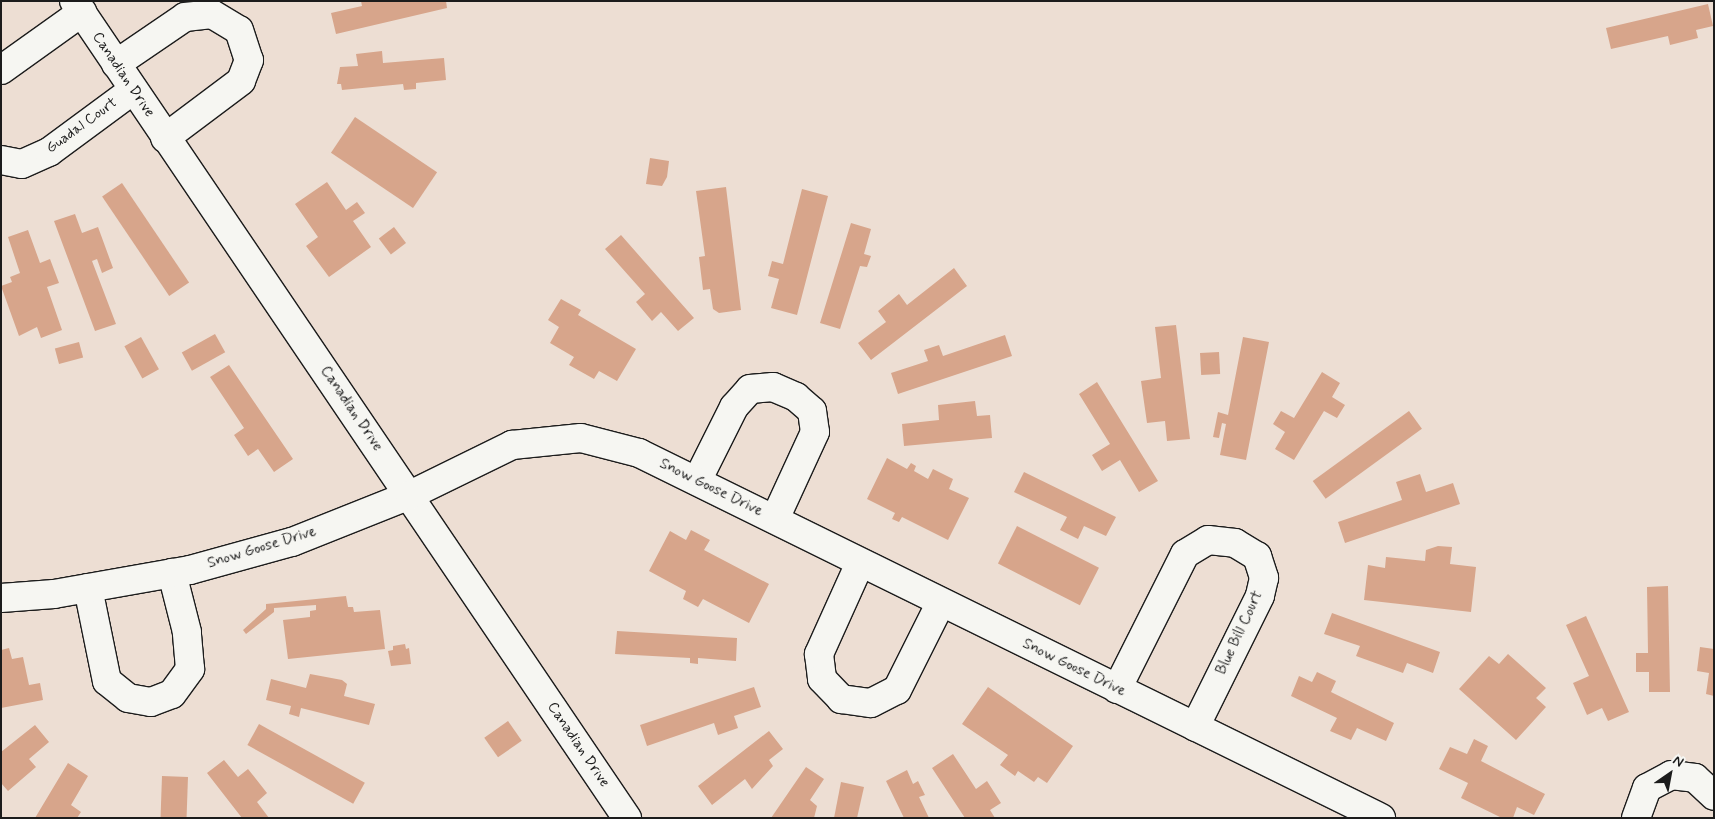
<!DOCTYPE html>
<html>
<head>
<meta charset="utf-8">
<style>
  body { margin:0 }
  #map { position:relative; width:1715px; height:819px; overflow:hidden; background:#edded3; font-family:Mynerve,sans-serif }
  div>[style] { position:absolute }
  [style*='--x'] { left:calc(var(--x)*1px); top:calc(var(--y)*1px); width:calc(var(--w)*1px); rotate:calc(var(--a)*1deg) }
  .building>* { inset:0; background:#d7a58b; transform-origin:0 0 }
  .roads { filter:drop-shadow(1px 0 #1c1c1c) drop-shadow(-1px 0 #1c1c1c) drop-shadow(0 1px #1c1c1c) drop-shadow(0 -1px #1c1c1c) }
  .minor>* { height:28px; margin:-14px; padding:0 14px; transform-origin:14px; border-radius:14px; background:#f6f6f2 }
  span { translate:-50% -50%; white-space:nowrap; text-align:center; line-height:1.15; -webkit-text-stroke:4px #f6f6f2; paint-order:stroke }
  .street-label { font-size:15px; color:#1c1c1c }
  .frame { position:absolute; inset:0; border:2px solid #1c1c1c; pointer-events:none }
  .north { position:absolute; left:1645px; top:749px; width:50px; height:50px; -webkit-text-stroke:4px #f6f6f2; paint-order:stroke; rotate:33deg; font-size:14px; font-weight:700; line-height:20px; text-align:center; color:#1c1c1c }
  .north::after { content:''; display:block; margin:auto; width:18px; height:22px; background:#1c1c1c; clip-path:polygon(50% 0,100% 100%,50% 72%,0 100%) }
</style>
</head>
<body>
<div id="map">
  <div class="building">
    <div style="clip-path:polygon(361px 1px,446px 1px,447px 8px,336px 34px,331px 13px,362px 6px)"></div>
    <div style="clip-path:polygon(1708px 4px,1713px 26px,1696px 30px,1698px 38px,1670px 45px,1668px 36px,1611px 49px,1606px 28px)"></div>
    <div style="clip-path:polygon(382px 51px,383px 63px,444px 58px,446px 80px,416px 83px,416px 89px,404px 90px,403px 84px,342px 90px,341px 84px,337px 84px,340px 67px,358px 66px,356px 54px)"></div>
    <div style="left:355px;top:117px;width:99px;height:43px;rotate:34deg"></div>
    <div style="clip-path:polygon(650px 158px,669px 161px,667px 177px,662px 186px,646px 184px)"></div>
    <div style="clip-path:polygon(327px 182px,346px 210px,357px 202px,365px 213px,353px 221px,371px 247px,329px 277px,306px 246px,318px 237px,295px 204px)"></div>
    <div style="left:122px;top:183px;width:120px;height:24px;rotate:56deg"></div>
    <div style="clip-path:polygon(726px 187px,741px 310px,719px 313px,713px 309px,710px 289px,703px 290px,699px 257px,705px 256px,696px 191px)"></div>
    <div style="clip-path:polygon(802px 189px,828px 196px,797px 315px,771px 308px,779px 279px,768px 276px,772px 261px,783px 264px)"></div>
    <div style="clip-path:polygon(75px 214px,82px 233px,98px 227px,113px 268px,102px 273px,97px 259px,92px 261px,116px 324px,95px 331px,54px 221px)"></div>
    <div style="clip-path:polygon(851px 223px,871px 229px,864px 254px,871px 256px,867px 267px,860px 266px,840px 329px,820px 323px)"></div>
    <div style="left:394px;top:227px;width:20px;height:19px;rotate:53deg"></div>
    <div style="clip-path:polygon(28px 230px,40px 263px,50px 259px,59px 283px,47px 287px,62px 330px,41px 338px,37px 327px,19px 336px,1px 286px,12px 282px,10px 277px,20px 273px,8px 237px)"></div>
    <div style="clip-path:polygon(621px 235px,694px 318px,678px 331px,661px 312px,652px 321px,636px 302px,645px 294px,605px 249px)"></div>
    <div style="clip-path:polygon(954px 268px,967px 286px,871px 360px,858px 343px,886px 322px,878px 311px,899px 294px,907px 305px)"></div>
    <div style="clip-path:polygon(561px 299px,581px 310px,578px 315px,636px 349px,617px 381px,599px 371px,594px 379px,569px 365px,574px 357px,550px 343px,559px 327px,548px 320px)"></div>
    <div style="clip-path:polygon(1176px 325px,1190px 439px,1167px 441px,1165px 421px,1147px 423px,1141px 381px,1161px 378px,1155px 327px)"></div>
    <div style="left:215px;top:334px;width:21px;height:38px;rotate:61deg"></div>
    <div style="clip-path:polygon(1005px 335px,1012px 356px,898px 394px,891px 373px,928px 361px,924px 350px,939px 345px,943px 356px)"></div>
    <div style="left:141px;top:337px;width:37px;height:19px;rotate:61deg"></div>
    <div style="clip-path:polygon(1243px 337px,1269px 342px,1246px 460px,1220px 455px,1226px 424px,1222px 423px,1219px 438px,1213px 437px,1218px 412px,1228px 415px)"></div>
    <div style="left:79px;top:342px;width:16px;height:25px;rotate:75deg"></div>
    <div style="left:1219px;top:352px;width:22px;height:19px;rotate:87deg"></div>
    <div style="clip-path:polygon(229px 365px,293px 459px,274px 472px,258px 449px,248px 456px,234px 435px,244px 428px,210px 377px)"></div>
    <div style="clip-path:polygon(1322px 372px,1340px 383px,1332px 397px,1345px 405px,1337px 418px,1324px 411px,1294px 460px,1275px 449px,1285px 432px,1273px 424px,1281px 411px,1294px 418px)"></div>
    <div style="clip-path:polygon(1097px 382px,1158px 481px,1139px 492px,1120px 460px,1102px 471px,1092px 455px,1110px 444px,1079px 394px)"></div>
    <div style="clip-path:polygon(975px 401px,977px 416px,990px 415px,992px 438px,904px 446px,902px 424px,939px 420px,938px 405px)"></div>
    <div style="left:1409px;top:411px;width:22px;height:119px;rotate:54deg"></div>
    <div style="clip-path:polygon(887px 458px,907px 469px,911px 463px,916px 466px,914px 471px,928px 479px,933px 469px,953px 479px,949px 489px,969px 498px,948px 540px,902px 517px,899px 522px,892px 519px,895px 513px,867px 499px)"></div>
    <div style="clip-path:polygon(1024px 472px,1116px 517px,1106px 536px,1084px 526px,1078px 539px,1060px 530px,1067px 517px,1014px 492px)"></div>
    <div style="clip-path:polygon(1420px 474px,1426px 492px,1453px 483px,1460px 504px,1345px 543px,1338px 522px,1402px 500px,1396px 482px)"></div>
    <div style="left:1017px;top:526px;width:92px;height:42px;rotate:27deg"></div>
    <div style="clip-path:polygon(691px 530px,710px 540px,704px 550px,769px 584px,749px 623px,703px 599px,698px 607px,683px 599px,686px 591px,649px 571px,670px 531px,686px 540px)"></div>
    <div style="clip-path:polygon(1438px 546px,1452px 547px,1450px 564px,1476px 567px,1471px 612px,1364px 600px,1368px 565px,1385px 568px,1386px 557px,1425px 561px,1426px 550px)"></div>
    <div style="clip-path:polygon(1668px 586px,1670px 692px,1649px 692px,1649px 672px,1636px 672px,1636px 653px,1648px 653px,1647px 587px)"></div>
    <div style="clip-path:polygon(346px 596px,348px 607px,353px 607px,354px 612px,380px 610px,385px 649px,288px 659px,283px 620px,310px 617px,310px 611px,316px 610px,316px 605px,274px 608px,274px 612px,246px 634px,243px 630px,266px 609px,266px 604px)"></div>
    <div style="clip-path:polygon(1332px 613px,1440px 652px,1433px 673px,1407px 663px,1403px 673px,1356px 656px,1360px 646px,1324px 634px)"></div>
    <div style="clip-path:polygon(1586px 616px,1629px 712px,1608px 721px,1602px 708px,1587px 715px,1573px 683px,1589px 676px,1566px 625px)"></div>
    <div style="clip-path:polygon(617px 631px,737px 638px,736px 661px,698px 658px,698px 664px,690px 663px,690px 658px,615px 654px)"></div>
    <div style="clip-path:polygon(405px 644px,406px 649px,409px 648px,411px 664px,391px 666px,388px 651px,393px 650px,393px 646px)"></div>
    <div style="clip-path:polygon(1700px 647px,1714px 649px,1714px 696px,1706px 694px,1709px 673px,1697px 671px)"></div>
    <div style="clip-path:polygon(9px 648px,12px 659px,23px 657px,29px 685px,40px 683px,43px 700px,1px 708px,1px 650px)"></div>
    <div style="clip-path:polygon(1508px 654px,1546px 688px,1536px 698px,1546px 707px,1516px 740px,1459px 689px,1489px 656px,1499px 664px)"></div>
    <div style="clip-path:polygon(1317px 672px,1336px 681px,1331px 692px,1394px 723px,1386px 741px,1357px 728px,1351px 740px,1330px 731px,1337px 718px,1291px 696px,1299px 676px,1312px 682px)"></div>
    <div style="clip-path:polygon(310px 674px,342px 680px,347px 684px,344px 696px,375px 704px,369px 725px,301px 708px,299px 717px,289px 714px,291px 706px,266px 700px,271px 679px,306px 688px)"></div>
    <div style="clip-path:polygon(754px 687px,761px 707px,734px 716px,738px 728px,718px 735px,714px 723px,647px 746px,640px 725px)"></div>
    <div style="clip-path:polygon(988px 687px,1073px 746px,1047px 783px,1038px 777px,1034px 782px,1018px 771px,1015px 776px,1000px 765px,1008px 755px,962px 724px)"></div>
    <div style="left:508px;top:721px;width:24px;height:29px;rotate:55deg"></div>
    <div style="left:259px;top:724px;width:121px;height:24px;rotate:29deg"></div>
    <div style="clip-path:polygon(35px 725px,49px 742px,29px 759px,36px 767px,8px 791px,1px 783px,1px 752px)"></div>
    <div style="clip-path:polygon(769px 731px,783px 749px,769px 760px,773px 766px,752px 789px,745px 779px,712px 805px,698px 786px)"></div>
    <div style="clip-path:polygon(1474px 739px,1488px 746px,1481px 761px,1545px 794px,1534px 815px,1517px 807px,1513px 818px,1502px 818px,1461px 798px,1468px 783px,1439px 769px,1450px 747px,1467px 754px)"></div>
    <div style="clip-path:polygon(953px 754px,976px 789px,987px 781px,1001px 803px,990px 810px,995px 818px,965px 818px,932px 768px)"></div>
    <div style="clip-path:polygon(224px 760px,238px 777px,248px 769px,267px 793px,257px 802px,269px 818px,242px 818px,207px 773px)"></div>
    <div style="clip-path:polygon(68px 763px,88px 776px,71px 805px,81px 812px,77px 818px,35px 818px)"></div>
    <div style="clip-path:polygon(806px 767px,824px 779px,810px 800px,817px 806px,814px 818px,771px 818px)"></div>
    <div style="clip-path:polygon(907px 770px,913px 784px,918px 781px,925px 795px,919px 797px,929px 818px,904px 818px,886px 781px)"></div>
    <div style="left:162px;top:776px;width:26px;height:42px;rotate:2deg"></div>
    <div style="clip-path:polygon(841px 782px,864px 787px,857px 818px,834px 818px)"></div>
  </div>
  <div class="roads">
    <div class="minor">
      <div style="--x:74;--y:1;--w:987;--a:55.91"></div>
      <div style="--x:116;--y:64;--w:83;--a:-34.3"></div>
      <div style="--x:185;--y:17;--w:27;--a:-6"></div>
      <div style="--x:212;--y:14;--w:31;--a:31"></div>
      <div style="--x:239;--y:30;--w:32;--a:72"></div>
      <div style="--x:249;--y:60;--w:22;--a:111"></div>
      <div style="--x:241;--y:81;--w:95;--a:143.1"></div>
      <div style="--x:1;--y:70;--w:100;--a:-35.6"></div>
      <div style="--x:1;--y:160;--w:21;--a:11"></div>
      <div style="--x:22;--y:164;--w:30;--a:-24"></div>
      <div style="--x:49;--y:152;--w:104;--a:-36.4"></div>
      <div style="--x:697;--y:481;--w:83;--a:-63.4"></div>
      <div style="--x:734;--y:407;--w:24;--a:-48"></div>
      <div style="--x:750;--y:389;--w:23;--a:-5"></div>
      <div style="--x:773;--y:387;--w:25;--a:23"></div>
      <div style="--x:796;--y:397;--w:21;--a:41"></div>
      <div style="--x:812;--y:411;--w:21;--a:82"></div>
      <div style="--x:815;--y:432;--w:96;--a:114.7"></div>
      <div style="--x:860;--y:563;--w:100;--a:114.3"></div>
      <div style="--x:819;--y:654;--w:25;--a:83"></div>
      <div style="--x:822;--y:679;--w:28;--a:46"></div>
      <div style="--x:841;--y:699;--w:30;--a:8"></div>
      <div style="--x:871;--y:703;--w:29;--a:-27"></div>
      <div style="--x:897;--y:690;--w:98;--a:-63.4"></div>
      <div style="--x:88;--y:588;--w:95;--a:78.5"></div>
      <div style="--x:107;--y:681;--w:27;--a:39"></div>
      <div style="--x:128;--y:698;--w:23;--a:10"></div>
      <div style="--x:151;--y:702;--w:22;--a:-21"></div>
      <div style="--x:172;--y:694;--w:31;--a:-54"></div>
      <div style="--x:190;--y:669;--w:37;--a:-95"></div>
      <div style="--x:187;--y:632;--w:61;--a:-104.3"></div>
      <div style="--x:1;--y:598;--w:53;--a:-4.3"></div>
      <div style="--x:54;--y:594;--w:138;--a:-10"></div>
      <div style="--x:190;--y:570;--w:106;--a:-15.4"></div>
      <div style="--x:292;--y:542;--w:127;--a:-21.7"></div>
      <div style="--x:410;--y:495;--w:114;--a:-26.1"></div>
      <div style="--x:512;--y:445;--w:69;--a:-5.8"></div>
      <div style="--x:581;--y:438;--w:60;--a:14.5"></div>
      <div style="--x:639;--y:453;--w:827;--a:26.19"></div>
      <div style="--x:1117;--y:689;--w:151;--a:-63.3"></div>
      <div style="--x:1185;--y:554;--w:27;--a:-31"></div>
      <div style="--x:1208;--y:540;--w:27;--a:6"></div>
      <div style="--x:1235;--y:543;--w:26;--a:31"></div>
      <div style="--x:1257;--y:556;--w:23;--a:72"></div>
      <div style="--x:1264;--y:578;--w:18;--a:103"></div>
      <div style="--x:1260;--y:596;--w:146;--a:116.4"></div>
      <div style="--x:1636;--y:818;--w:32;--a:-70"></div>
      <div style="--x:1647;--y:788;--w:27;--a:-28"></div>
      <div style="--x:1671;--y:775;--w:24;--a:7"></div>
      <div style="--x:1695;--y:778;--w:26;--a:43"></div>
    </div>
  </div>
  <div class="street-label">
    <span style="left:123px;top:75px;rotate:56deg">Canadian Drive</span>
    <span style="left:82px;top:126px;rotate:-36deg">Guadal Court</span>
    <span style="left:351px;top:409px;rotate:56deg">Canadian Drive</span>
    <span style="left:711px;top:488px;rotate:26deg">Snow Goose Drive</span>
    <span style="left:262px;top:548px;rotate:-17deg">Snow Goose Drive</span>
    <span style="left:1240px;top:633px;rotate:-65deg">Blue Bill Court</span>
    <span style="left:1074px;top:668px;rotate:26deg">Snow Goose Drive</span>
    <span style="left:578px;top:745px;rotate:56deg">Canadian Drive</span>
  </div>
  <div class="frame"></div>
  <div class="north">N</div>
</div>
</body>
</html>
